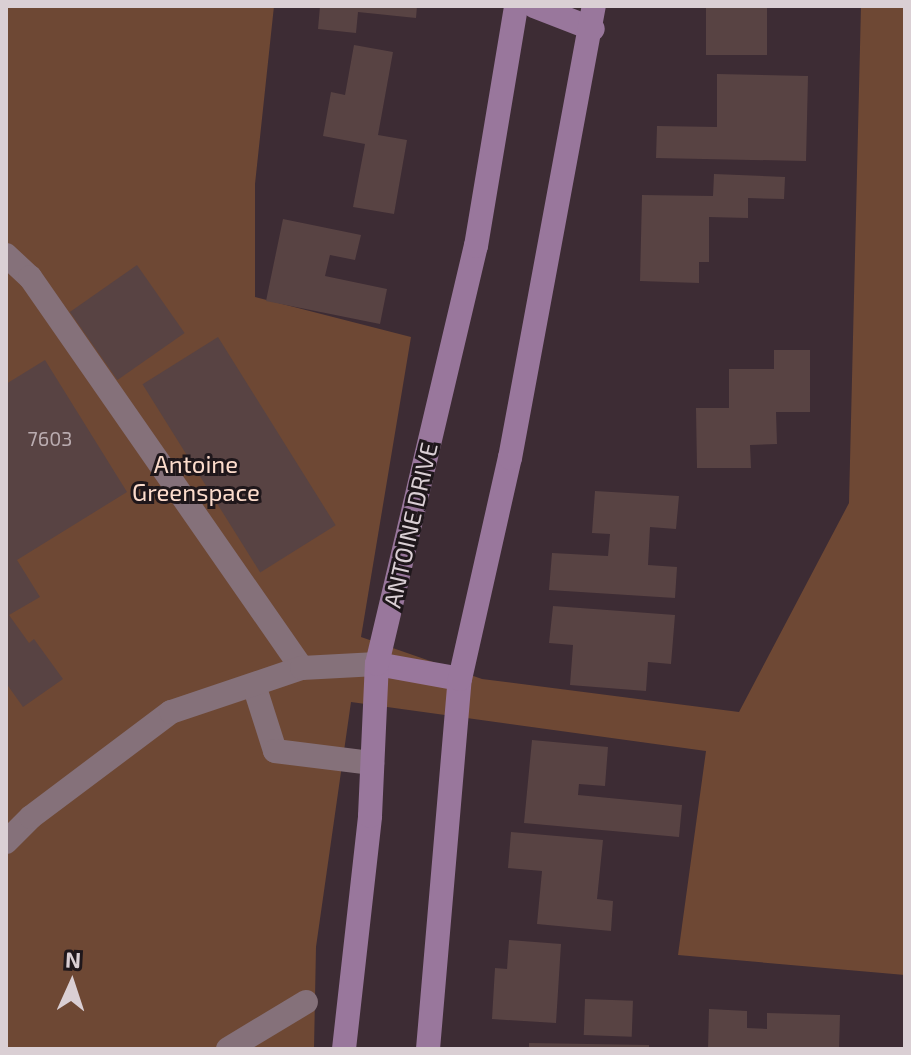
<!DOCTYPE html>
<html>
<head>
<meta charset="utf-8">
<style>
  body { margin:0 }
  #map { position:relative; width:911px; height:1055px; overflow:hidden; background:#3d2c34; font-family:"Exo 2",sans-serif }
  div>[style] { position:absolute }
  [style*='--x'] { left:calc(var(--x)*1px); top:calc(var(--y)*1px); width:calc(var(--w)*1px); rotate:calc(var(--a)*1deg) }
  .green>* { inset:0; background:#6e4834 }
  .building>* { inset:0; background:#584343; transform-origin:0 0 }
  .minor>* { height:24px; margin:-12px; padding:0 12px; transform-origin:12px; border-radius:12px; background:#85717a }
  .major>* { height:24px; margin:-12px; padding:0 12px; transform-origin:12px; border-radius:12px; background:#99779c }
  span { translate:-50% -50%; white-space:nowrap; text-align:center; line-height:1.15; -webkit-text-stroke:6px #1f171b; paint-order:stroke }
  .number-label { font-size:20px; color:#baacb0 }
  .number-label span { -webkit-text-stroke-width:0 }
  .park-label { font-size:24px; color:#fcdccc }
  .street-label { font-size:24px; color:#dacfd4 }
  .frame { position:absolute; inset:0; border:8px solid #dacfd4; pointer-events:none }
  .north { position:absolute; left:32px; top:943px; width:80px; height:80px; -webkit-text-stroke:6px #1f171b; paint-order:stroke; rotate:3deg; font-size:22px; font-weight:700; line-height:32px; text-align:center; color:#dacfd4 }
  .north::after { content:''; display:block; margin:auto; width:28px; height:36px; background:#dacfd4; clip-path:polygon(50% 0,100% 100%,50% 72%,0 100%) }
</style>
</head>
<body>
<div id="map">
  <div class="green">
    <div style="clip-path:polygon(6px 6px,274px 6px,255px 184px,255px 297px,411px 337px,361px 637px,482px 679px,739px 712px,849px 503px,861px 6px,905px 6px,905px 975px,678px 955px,706px 751px,351px 702px,316px 947px,314px 1049px,6px 1049px)"></div>
  </div>
  <div class="building">
    <div style="clip-path:polygon(320px 6px,417px 6px,416px 18px,358px 12px,356px 33px,318px 29px)"></div>
    <div style="left:706px;top:6px;width:61px;height:49px"></div>
    <div style="clip-path:polygon(354px 45px,393px 52px,378px 135px,407px 140px,394px 214px,353px 207px,365px 144px,323px 136px,331px 92px,345px 95px)"></div>
    <div style="clip-path:polygon(717px 74px,808px 76px,806px 161px,656px 158px,657px 126px,717px 127px)"></div>
    <div style="clip-path:polygon(714px 174px,785px 177px,784px 199px,748px 198px,748px 218px,709px 217px,709px 262px,699px 262px,699px 283px,640px 281px,642px 195px,713px 196px)"></div>
    <div style="clip-path:polygon(283px 219px,361px 235px,355px 260px,330px 255px,325px 276px,387px 289px,380px 324px,266px 301px)"></div>
    <div style="left:137px;top:265px;width:83px;height:82px;rotate:55deg"></div>
    <div style="left:218px;top:337px;width:222px;height:89px;rotate:58deg"></div>
    <div style="clip-path:polygon(774px 350px,810px 350px,810px 412px,776px 412px,777px 444px,750px 445px,751px 468px,697px 468px,696px 408px,729px 408px,729px 369px,774px 369px)"></div>
    <div style="clip-path:polygon(45px 360px,127px 492px,17px 560px,40px 597px,9px 615px,29px 643px,34px 639px,63px 679px,23px 707px,6px 683px,6px 384px)"></div>
    <div style="clip-path:polygon(595px 491px,679px 496px,676px 529px,650px 527px,648px 565px,677px 567px,675px 598px,549px 590px,552px 553px,608px 556px,610px 534px,592px 533px)"></div>
    <div style="clip-path:polygon(553px 606px,675px 615px,671px 664px,648px 662px,646px 691px,570px 685px,573px 645px,549px 643px)"></div>
    <div style="clip-path:polygon(532px 740px,608px 747px,605px 786px,579px 784px,578px 795px,682px 805px,679px 837px,524px 823px)"></div>
    <div style="clip-path:polygon(511px 832px,603px 840px,597px 899px,613px 901px,611px 931px,537px 924px,542px 871px,508px 868px)"></div>
    <div style="clip-path:polygon(509px 940px,561px 944px,556px 1023px,492px 1019px,495px 968px,507px 969px)"></div>
    <div style="left:585px;top:999px;width:48px;height:36px;rotate:2deg"></div>
    <div style="clip-path:polygon(709px 1009px,747px 1011px,747px 1028px,767px 1029px,767px 1013px,840px 1015px,839px 1049px,708px 1049px)"></div>
    <div style="clip-path:polygon(529px 1043px,649px 1045px,649px 1049px,529px 1049px)"></div>
  </div>
  <div class="minor">
    <div style="--x:6;--y:255;--w:33;--a:43"></div>
    <div style="--x:30;--y:277;--w:476;--a:55.2"></div>
    <div style="--x:254;--y:685;--w:69;--a:72.3"></div>
    <div style="--x:275;--y:751;--w:98;--a:7.1"></div>
    <div style="--x:6;--y:842;--w:35;--a:-45"></div>
    <div style="--x:31;--y:817;--w:175;--a:-36.9"></div>
    <div style="--x:171;--y:712;--w:138;--a:-18.6"></div>
    <div style="--x:302;--y:668;--w:75;--a:-3.1"></div>
    <div style="--x:228;--y:1049;--w:91;--a:-31.1"></div>
  </div>
  <div class="major">
    <div style="--x:534;--y:6;--w:63;--a:21.3"></div>
    <div style="--x:377;--y:664;--w:84;--a:10.2"></div>
    <div style="--x:344;--y:1049;--w:234;--a:-83.6"></div>
    <div style="--x:370;--y:816;--w:152;--a:-87.4"></div>
    <div style="--x:377;--y:664;--w:430;--a:-76.7"></div>
    <div style="--x:476;--y:246;--w:243;--a:-80.5"></div>
    <div style="--x:428;--y:1049;--w:371;--a:-85.1"></div>
    <div style="--x:460;--y:679;--w:227;--a:-77.3"></div>
    <div style="--x:510;--y:458;--w:460;--a:-79.5"></div>
  </div>
  <div class="number-label">
    <span style="left:50px;top:438px">7603</span>
  </div>
  <div class="park-label">
    <span style="left:196px;top:478px">Antoine<br>Greenspace</span>
  </div>
  <div class="street-label">
    <span style="left:410px;top:525px;rotate:-77deg">ANTOINE DRIVE</span>
  </div>
  <div class="frame"></div>
  <div class="north">N</div>
</div>
</body>
</html>
